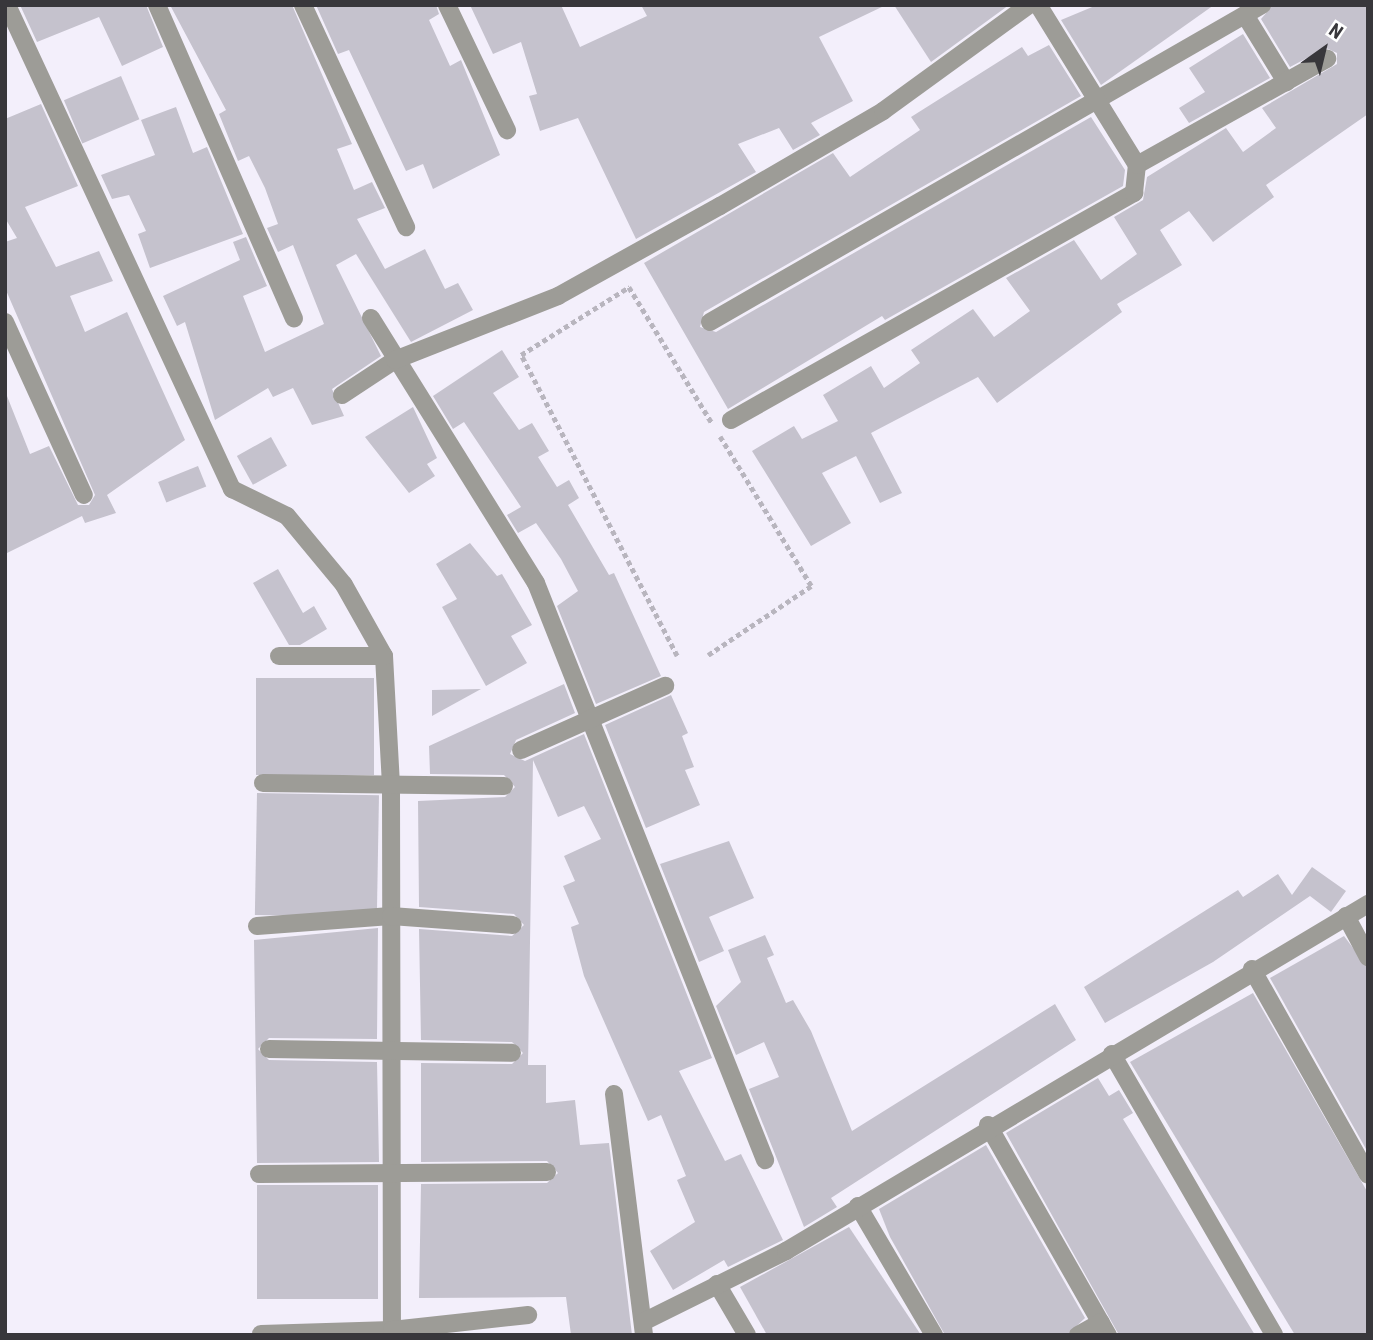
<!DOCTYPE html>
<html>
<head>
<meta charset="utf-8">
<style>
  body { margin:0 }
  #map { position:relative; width:1373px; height:1340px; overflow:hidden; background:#f3effb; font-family:"Roboto Condensed",sans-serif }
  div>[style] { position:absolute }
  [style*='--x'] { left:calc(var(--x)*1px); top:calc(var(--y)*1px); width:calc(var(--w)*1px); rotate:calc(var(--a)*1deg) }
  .building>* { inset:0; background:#c5c2cd; transform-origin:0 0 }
  .path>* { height:4.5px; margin-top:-2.25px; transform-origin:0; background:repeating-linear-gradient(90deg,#b8b5be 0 5px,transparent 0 8.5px) }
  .minor>* { height:18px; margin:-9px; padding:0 9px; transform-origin:9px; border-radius:9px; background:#9d9c97 }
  span { translate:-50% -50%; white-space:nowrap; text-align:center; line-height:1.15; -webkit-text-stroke:5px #fff; paint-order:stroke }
  .frame { position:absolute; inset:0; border:7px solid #38373b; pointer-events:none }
  .north { position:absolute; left:1289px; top:14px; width:70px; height:70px; -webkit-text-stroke:5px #fff; paint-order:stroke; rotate:34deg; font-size:19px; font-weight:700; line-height:28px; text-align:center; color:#38373b }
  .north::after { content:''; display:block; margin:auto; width:24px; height:32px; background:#38373b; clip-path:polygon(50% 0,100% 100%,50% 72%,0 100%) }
</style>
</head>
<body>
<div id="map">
  <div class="building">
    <div style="clip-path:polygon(20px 5px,146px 5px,163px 47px,122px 66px,99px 17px,37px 42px)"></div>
    <div style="clip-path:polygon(170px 5px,292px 5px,352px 144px,337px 149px,354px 190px,372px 182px,385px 208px,357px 219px,385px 269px,425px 249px,445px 289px,458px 283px,473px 310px,411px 342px,356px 254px,336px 265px,381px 356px,332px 389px,344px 416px,312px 425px,293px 388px,273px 397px,268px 388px,215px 420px,185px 322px,177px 326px,163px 296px,240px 260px,233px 242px,246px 237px,267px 286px,243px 296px,265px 352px,324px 324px,293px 245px,278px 252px,267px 228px,278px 224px,265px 188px,249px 156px,238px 161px,219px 114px,226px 110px)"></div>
    <div style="clip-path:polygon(316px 5px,436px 5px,439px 14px,429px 20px,450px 66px,461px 60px,500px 155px,433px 189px,423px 164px,406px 171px,349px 50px,338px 54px)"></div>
    <div style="clip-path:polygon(470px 5px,561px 5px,580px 47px,647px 16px,641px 5px,886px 5px,819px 37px,853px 101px,811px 123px,820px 135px,793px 150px,779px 128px,738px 144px,756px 172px,636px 239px,578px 118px,540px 131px,529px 96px,537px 94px,521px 42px,493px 54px)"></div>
    <div style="clip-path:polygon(894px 5px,1009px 5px,931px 62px)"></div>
    <div style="clip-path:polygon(1097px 5px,1214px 5px,1101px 85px,1061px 20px)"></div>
    <div style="clip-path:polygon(1273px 5px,1368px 5px,1368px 114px,1266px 185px,1274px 197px,1213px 242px,1189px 211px,1160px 230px,1182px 265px,1117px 304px,1122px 312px,997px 403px,978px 377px,871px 433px,902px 493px,880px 503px,856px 456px,822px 473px,851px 523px,811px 546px,752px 451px,794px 426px,802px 439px,838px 421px,823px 395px,871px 366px,884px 388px,920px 363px,911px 350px,973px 309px,994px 337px,1030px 311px,1006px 278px,1074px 240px,1101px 280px,1137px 254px,1114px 217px,1143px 200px,1147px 177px,1226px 128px,1243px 152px,1276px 128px,1262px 108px,1337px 64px,1337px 53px,1326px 48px,1290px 67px,1261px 19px)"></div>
    <div style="clip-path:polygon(1243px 34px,1270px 78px,1189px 123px,1179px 108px,1205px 92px,1189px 68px)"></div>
    <div style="clip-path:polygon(1049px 45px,1081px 96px,704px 312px,700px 327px,716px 332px,1091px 117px,1125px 170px,1123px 186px,885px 320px,882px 316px,728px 409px,644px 263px,833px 153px,850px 177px,920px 130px,911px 117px,1022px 47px,1028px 56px)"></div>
    <div style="left:121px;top:76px;width:47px;height:62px;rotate:67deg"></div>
    <div style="clip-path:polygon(41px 104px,78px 186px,25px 207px,56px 267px,99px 251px,113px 281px,70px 296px,85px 332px,127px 312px,185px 440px,107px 495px,116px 513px,85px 523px,82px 516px,5px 554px,5px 391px,30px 454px,49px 446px,78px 505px,89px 505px,95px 495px,5px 288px,5px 242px,17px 238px,5px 218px,5px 119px)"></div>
    <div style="clip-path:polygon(176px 107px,193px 153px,207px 147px,243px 234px,150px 268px,138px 234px,146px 231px,129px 195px,112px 199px,101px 175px,155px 155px,141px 120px)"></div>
    <div style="clip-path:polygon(502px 350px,519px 377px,493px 393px,519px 430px,532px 423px,549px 451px,538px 457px,557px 487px,569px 480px,579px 498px,568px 505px,609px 575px,614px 573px,661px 676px,596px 704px,557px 606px,578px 591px,561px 559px,536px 523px,518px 533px,507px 515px,521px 507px,464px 422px,453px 429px,433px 396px)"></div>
    <div style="clip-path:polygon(413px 407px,437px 458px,427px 464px,435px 476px,409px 493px,365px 437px)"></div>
    <div style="left:271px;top:437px;width:33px;height:39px;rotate:61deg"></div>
    <div style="left:198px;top:466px;width:22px;height:43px;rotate:68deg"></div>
    <div style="clip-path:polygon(470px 543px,497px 576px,502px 574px,532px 625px,511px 636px,527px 663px,486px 686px,442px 607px,457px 599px,436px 564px)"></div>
    <div style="clip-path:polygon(278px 569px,303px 613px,314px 606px,327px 629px,300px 645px,289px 645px,253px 583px)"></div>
    <div style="left:256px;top:678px;width:118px;height:97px"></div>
    <div style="clip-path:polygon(564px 684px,575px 713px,516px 740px,510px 754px,525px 761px,584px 734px,712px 1058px,679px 1071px,725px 1161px,741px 1154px,783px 1240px,728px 1267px,724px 1260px,673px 1290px,650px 1251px,695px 1222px,677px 1180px,686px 1176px,661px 1115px,648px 1121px,584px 976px,571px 927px,579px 924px,563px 886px,575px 881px,564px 856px,601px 839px,584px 806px,558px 817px,533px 760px,528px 1065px,546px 1065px,546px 1103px,575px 1100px,580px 1145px,609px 1143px,632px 1335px,571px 1335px,566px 1297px,419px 1298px,421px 1184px,547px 1183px,558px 1173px,547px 1161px,421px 1162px,421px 1063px,512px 1064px,523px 1053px,512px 1042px,421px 1040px,419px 929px,512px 936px,524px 925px,514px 914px,419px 907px,418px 801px,505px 797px,515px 787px,504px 775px,430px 774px,429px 746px)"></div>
    <div style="clip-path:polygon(481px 689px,432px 716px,432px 690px)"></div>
    <div style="clip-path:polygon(671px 695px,688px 733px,682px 736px,694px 767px,685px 770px,700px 805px,646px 828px,605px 725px)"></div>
    <div style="left:257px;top:793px;width:122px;height:122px;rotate:1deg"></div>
    <div style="clip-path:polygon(729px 841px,754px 898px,709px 917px,724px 951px,699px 962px,660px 864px)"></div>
    <div style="clip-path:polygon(1312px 867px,1346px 891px,1331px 912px,1310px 896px,1213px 962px,1105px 1023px,1084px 987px,1238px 890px,1243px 897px,1278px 874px,1292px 895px)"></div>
    <div style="clip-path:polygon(378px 928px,377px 1039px,269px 1038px,258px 1049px,269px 1060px,377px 1062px,379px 1162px,257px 1163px,254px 940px)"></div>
    <div style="clip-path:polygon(765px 935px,774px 955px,767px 958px,786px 1003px,793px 1000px,811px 1031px,852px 1131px,1055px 1004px,1076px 1040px,831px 1198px,837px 1207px,804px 1227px,749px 1089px,779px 1077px,764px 1042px,736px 1055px,716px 1006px,741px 982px,728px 950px)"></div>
    <div style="clip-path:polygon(1344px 936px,1368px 968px,1366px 1149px,1270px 978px)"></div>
    <div style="clip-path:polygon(1253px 993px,1368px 1193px,1368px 1335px,1295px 1335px,1130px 1062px)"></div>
    <div style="clip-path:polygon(1098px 1078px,1109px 1096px,1119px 1090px,1133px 1113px,1123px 1119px,1255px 1335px,1119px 1335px,1006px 1133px)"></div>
    <div style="clip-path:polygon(986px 1145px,1085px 1318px,1067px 1335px,945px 1335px,890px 1237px,879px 1209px)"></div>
    <div style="left:257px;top:1185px;width:121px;height:114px"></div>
    <div style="clip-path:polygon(849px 1227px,921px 1335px,767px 1335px,740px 1287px)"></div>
  </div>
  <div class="path">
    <div style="--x:708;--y:655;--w:124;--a:-33.8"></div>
    <div style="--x:811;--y:586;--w:175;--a:-121.4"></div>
    <div style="--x:677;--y:656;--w:339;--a:-117.4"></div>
    <div style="--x:521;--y:355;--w:128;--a:-32.2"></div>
    <div style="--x:629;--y:287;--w:159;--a:58.6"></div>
  </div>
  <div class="minor">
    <div style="--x:7;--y:5;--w:534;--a:65.07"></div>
    <div style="--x:232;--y:489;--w:61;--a:26.1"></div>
    <div style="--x:287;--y:516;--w:89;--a:50.4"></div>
    <div style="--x:344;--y:585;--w:81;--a:60.6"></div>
    <div style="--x:384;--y:656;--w:131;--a:86.9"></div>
    <div style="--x:391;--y:787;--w:548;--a:89.9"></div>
    <div style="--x:157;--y:5;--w:342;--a:66.4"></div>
    <div style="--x:303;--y:5;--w:245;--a:65.1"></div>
    <div style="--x:447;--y:5;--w:139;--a:64.4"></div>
    <div style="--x:1245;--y:15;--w:79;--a:58.5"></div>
    <div style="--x:1137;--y:165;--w:218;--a:-29.2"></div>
    <div style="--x:371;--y:318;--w:312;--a:58.1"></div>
    <div style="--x:536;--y:583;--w:621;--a:68.35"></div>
    <div style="--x:5;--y:322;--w:190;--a:65.5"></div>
    <div style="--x:710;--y:322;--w:637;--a:-29.87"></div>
    <div style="--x:342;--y:395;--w:64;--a:-33.4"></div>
    <div style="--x:395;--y:360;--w:175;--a:-21.4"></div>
    <div style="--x:558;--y:296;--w:185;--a:-29.1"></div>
    <div style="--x:720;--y:206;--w:189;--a:-30.2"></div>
    <div style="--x:883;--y:111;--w:180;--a:-36"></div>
    <div style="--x:731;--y:420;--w:463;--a:-29.4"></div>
    <div style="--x:1134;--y:193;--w:28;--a:-84"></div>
    <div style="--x:1137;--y:165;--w:188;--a:-121.7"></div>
    <div style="--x:279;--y:656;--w:105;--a:0"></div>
    <div style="--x:521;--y:750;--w:158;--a:-24"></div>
    <div style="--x:263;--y:783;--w:241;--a:0.7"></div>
    <div style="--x:1346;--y:916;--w:47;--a:61.8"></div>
    <div style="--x:257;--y:926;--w:134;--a:-4.3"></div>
    <div style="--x:391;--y:916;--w:122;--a:4.2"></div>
    <div style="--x:1252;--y:969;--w:236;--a:60.6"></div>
    <div style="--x:269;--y:1049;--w:243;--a:0.9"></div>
    <div style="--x:1112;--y:1054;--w:324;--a:60"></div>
    <div style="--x:614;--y:1094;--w:243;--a:82.9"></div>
    <div style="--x:988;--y:1125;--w:242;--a:60.3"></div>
    <div style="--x:259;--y:1174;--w:288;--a:-0.4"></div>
    <div style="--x:858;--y:1206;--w:150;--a:59.5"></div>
    <div style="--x:717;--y:1284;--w:59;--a:59.5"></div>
    <div style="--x:643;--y:1322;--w:160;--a:-26.4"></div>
    <div style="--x:786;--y:1251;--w:678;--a:-30.8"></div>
    <div style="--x:261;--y:1334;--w:131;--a:-1.7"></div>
    <div style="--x:392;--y:1330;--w:137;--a:-6.3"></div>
    <div style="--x:1078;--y:1335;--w:26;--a:-29"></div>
  </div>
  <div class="frame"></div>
  <div class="north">N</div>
</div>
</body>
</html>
